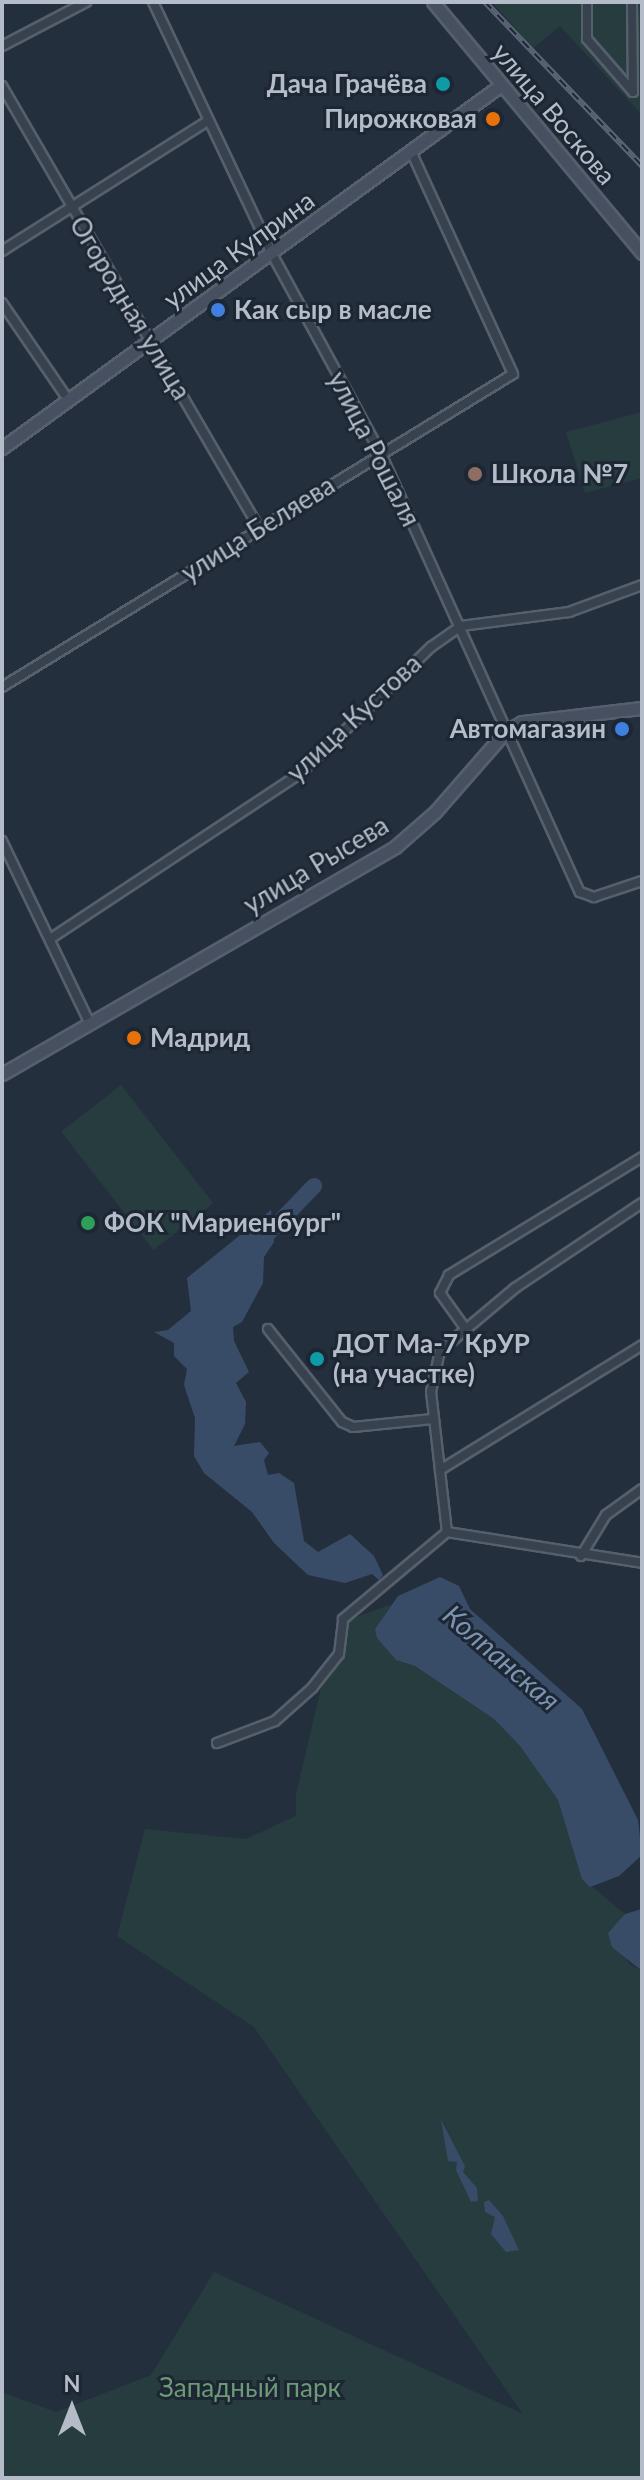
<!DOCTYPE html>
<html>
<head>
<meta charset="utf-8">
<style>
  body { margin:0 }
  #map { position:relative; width:644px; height:2480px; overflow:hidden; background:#242f3e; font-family:Lato,sans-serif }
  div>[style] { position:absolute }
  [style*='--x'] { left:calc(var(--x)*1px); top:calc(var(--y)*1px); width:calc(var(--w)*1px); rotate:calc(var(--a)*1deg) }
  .green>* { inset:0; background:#263c3f; transform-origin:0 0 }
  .water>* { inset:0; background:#394c67 }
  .river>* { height:16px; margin:-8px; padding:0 8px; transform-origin:8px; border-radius:8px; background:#394c67 }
  .roads { filter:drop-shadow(2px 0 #565f6c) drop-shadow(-2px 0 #565f6c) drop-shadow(0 2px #565f6c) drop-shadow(0 -2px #565f6c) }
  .street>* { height:8px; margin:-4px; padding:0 4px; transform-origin:4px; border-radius:4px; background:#38414e }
  .secondary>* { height:11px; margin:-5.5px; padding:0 5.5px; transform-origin:5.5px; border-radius:5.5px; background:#465061 }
  .rail>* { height:6px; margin-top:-3px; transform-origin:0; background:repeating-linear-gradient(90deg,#1d2633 0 9px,#5a6575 0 18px); box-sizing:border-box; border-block:2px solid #5a6575 }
  .dots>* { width:22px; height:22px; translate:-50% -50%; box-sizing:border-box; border:4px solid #1d2633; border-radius:50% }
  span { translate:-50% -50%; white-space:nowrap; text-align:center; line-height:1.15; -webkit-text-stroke:6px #1d2633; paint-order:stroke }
  .poi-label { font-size:26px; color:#b4bcc9; font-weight:700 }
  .right { translate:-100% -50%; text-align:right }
  .left { translate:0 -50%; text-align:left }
  .street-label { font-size:26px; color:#b4bcc9 }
  .park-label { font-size:26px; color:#6b9a76 }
  .water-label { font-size:28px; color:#7c92b1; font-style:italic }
  .frame { position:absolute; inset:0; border:4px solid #b4bcc9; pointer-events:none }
  .north { position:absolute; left:32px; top:2368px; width:80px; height:80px; -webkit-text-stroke:6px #1d2633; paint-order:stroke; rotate:0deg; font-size:22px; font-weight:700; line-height:32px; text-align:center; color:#b4bcc9 }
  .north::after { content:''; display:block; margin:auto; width:28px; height:36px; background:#b4bcc9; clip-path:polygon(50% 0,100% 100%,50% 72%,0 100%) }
</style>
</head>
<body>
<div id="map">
  <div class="green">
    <div style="clip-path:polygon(492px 2px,642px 2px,642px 115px,560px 26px,533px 48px)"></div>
    <div style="clip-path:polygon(642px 412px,642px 478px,585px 493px,566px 432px)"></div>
    <div style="left:121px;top:1085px;width:150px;height:76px;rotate:52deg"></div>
    <div style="clip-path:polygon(392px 1604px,375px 1629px,396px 1660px,415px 1666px,494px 1719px,520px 1746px,558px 1800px,583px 1879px,625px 1914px,613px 1929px,629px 1964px,642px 1971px,642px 2478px,2px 2478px,2px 2392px,56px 2412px,151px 2375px,214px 2272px,523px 2414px,254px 2027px,117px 1936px,145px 1829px,246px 1839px,296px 1816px,296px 1794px,321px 1688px,339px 1654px,340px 1623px)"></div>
  </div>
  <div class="water">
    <div style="clip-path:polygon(271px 1210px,274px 1242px,264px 1257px,263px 1283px,242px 1322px,233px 1327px,234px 1341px,249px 1372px,236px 1383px,246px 1402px,245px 1424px,234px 1446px,260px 1442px,269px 1453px,264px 1460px,268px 1475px,279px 1473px,294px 1483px,304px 1541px,318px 1552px,350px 1534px,374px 1556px,383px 1575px,379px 1580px,372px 1574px,345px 1583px,308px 1575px,274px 1543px,252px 1512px,204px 1473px,194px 1456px,195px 1418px,184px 1385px,187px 1369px,174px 1356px,174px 1343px,154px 1332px,168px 1330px,191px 1311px,187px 1278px)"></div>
    <div style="clip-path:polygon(440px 1577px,459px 1586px,470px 1609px,582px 1709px,638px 1820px,642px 1855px,619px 1876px,590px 1887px,582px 1879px,558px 1800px,520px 1746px,494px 1719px,415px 1666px,396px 1660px,377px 1638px,375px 1629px,398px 1596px)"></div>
    <div style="clip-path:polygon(642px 1909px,642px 1971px,612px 1947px,608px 1933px,625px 1914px)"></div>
    <div style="clip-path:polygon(441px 2120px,465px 2166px,463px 2172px,477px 2188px,478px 2201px,471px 2202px,456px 2170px,457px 2162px,448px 2161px)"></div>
    <div style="clip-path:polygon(489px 2200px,503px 2216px,519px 2250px,506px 2252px,491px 2234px,495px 2217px,485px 2212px,484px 2202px)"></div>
  </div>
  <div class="river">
    <div style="--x:260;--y:1242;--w:78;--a:-46"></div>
  </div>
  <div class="roads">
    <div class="street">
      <div style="--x:153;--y:2;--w:279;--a:64.7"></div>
      <div style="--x:272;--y:254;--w:228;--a:61.4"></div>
      <div style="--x:381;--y:454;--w:481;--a:65.6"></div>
      <div style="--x:580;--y:892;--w:15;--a:20"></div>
      <div style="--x:594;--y:897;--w:51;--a:-18.4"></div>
      <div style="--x:587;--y:2;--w:37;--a:90"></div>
      <div style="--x:587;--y:39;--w:70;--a:49"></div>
      <div style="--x:632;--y:2;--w:90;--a:89.4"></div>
      <div style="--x:2;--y:46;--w:95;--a:-27.6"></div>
      <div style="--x:2;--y:86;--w:511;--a:59.82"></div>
      <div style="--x:2;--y:251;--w:244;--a:-32.3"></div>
      <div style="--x:2;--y:303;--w:119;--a:55.6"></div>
      <div style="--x:2;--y:687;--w:599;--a:-31.49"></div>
      <div style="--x:513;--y:374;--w:243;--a:-114.6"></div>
      <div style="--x:2;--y:841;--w:203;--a:64.3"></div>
      <div style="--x:50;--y:939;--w:302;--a:-33.5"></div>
      <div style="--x:302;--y:772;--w:180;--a:-44.1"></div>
      <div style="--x:431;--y:647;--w:37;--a:-35"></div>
      <div style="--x:461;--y:626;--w:109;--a:-7.4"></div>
      <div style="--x:569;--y:612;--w:78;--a:-20.3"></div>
      <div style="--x:465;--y:1328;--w:43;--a:-125.5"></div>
      <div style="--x:440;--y:1293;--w:20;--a:-63"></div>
      <div style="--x:449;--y:1275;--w:226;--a:-31.4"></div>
      <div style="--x:268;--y:1329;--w:119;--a:51.5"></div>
      <div style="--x:342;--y:1422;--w:12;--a:24"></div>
      <div style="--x:353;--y:1427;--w:80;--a:-5.7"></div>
      <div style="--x:440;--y:1470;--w:238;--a:-31.7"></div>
      <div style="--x:447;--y:1532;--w:141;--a:-96.5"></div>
      <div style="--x:431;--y:1392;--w:42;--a:-77.6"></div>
      <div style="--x:440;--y:1351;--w:98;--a:-40"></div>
      <div style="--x:515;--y:1288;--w:153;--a:-33.8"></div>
      <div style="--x:447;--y:1532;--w:197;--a:9"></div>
      <div style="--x:581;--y:1556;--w:48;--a:-58.6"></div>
      <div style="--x:606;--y:1515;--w:44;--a:-35.8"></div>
      <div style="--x:217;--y:1743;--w:62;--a:-20.8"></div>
      <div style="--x:275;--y:1721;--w:50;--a:-41.7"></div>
      <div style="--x:312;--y:1688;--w:43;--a:-51.5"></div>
      <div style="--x:339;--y:1654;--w:35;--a:-83"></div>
      <div style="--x:343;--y:1619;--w:136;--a:-39.9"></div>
    </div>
    <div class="secondary">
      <div style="--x:433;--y:2;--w:327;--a:50.2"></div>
      <div style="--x:2;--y:448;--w:617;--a:-36.03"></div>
      <div style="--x:2;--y:1074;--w:454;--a:-30"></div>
      <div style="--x:395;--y:847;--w:53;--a:-41.2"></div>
      <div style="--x:435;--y:812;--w:108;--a:-48.8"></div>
      <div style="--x:506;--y:731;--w:18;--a:-29"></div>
      <div style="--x:522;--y:722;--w:121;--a:-6.7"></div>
    </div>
  </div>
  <div class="rail">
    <div style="--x:485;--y:2;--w:227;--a:46.2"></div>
  </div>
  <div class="dots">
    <div style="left:443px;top:84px;background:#0f9aa8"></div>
    <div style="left:493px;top:119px;background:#e8710a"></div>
    <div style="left:218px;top:310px;background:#3f7fe0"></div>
    <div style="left:475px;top:474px;background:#8d6e63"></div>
    <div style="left:622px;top:729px;background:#3f7fe0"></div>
    <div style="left:134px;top:1038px;background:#e8710a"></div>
    <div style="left:88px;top:1223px;background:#2e9e5b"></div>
    <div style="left:317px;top:1359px;background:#0f9aa8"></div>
  </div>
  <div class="poi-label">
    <span class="right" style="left:427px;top:84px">Дача Грачёва</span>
    <span class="right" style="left:477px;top:119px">Пирожковая</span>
    <span class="left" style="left:234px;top:310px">Как сыр в масле</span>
    <span class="left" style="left:491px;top:474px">Школа №7</span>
    <span class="right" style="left:606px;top:729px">Автомагазин</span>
    <span class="left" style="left:150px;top:1038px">Мадрид</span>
    <span class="left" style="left:104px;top:1223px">ФОК "Мариенбург"</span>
    <span class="left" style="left:333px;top:1359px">ДОТ Ма-7 КрУР<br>(на участке)</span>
  </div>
  <div class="street-label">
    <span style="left:554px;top:114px;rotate:50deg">улица Воскова</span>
    <span style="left:239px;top:250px;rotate:-36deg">улица Куприна</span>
    <span style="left:130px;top:308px;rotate:59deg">Огородная улица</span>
    <span style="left:374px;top:449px;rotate:63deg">улица Рошаля</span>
    <span style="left:258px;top:529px;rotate:-32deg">улица Беляева</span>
    <span style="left:354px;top:718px;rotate:-43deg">улица Кустова</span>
    <span style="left:316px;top:865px;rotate:-31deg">улица Рысева</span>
  </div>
  <div class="park-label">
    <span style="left:250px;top:2388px">Западный парк</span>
  </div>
  <div class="water-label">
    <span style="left:502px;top:1657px;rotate:41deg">Колпанская</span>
  </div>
  <div class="frame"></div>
  <div class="north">N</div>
</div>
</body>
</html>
